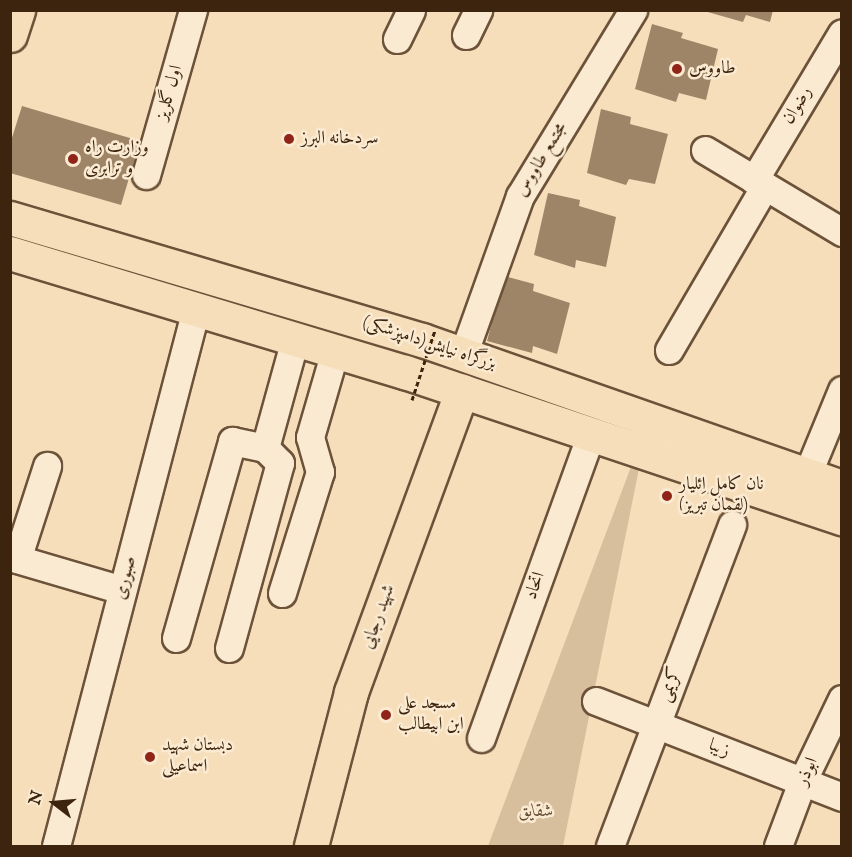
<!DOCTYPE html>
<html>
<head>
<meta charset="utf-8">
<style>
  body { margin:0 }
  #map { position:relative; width:852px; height:857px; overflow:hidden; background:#f7deba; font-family:"IM FELL English",Amiri,serif }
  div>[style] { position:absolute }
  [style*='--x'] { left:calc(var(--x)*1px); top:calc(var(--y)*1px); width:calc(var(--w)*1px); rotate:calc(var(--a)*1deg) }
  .green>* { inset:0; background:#d7be9d }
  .building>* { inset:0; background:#9e8567 }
  .roads { filter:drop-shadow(2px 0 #6c5239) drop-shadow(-2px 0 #6c5239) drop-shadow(0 2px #6c5239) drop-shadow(0 -2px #6c5239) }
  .minor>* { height:27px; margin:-13.5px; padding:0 13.5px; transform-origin:13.5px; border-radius:13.5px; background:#faead2 }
  .major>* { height:33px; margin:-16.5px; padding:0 16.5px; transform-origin:16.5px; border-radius:16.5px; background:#f7deba }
  .highway>* { height:33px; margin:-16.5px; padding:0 16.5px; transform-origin:16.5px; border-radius:16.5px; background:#f7deba }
  .path-bridge>* { height:3px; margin-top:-1.5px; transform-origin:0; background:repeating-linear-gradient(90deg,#3d240e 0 4.5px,transparent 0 7.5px) }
  .dots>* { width:16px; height:16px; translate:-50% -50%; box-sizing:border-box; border:3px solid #faead2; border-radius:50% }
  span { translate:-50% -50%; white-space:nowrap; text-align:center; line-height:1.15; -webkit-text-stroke:5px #faead2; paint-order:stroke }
  .poi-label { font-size:18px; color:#3d240e }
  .left { translate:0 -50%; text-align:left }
  .street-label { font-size:18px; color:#3d240e }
  .park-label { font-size:18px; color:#644a32; font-style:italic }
  .frame { position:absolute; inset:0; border:12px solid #3d240e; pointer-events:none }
  .north { position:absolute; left:24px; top:773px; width:60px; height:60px; -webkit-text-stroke:4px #faead2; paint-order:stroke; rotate:286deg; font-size:16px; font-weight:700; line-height:24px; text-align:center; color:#3d240e }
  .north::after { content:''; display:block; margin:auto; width:21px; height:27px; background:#3d240e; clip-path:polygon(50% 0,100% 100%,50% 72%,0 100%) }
</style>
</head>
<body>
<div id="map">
  <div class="green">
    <div style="clip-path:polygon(649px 419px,563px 846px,488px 846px)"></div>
  </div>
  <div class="building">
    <div style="clip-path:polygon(773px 10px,770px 22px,746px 15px,743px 22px,704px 11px)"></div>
    <div style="clip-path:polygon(652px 24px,683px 33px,681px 38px,718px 49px,706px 100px,679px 93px,676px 102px,635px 89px)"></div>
    <div style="clip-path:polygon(22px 106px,140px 141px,121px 205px,10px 173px,10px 144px)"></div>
    <div style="clip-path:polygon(601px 109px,631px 117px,630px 124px,668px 134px,655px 184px,629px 179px,626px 185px,587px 173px)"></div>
    <div style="clip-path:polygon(548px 193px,580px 200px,579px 206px,616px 217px,606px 267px,576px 260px,575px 268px,534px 255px)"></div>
    <div style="clip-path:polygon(504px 276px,534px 284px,533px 291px,570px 303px,557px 354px,533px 346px,532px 353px,487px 341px)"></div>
  </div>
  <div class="roads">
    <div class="minor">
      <div style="--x:466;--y:35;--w:28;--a:-64"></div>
      <div style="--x:397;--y:39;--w:32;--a:-64"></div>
      <div style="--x:705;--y:150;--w:160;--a:30.9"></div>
      <div style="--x:146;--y:175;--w:172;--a:-74.1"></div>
      <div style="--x:754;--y:180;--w:171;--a:-59.1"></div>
      <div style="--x:669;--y:350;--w:190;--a:-59.7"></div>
      <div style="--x:463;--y:355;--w:169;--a:-70.3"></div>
      <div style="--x:520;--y:196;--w:218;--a:-58.7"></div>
      <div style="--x:807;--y:475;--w:92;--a:-67.6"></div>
      <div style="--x:10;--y:557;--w:117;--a:16.4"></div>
      <div style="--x:17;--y:559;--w:98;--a:-72.1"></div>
      <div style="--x:282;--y:593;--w:127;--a:-72.6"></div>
      <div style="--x:320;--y:472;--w:36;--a:-106"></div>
      <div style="--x:310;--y:437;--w:90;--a:-73.8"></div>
      <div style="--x:176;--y:638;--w:205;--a:-74.1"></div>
      <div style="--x:232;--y:441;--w:34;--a:12"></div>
      <div style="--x:229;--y:648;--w:192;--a:-74.6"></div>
      <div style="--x:280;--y:463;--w:21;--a:-135"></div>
      <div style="--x:265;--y:448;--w:113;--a:-74.6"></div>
      <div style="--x:596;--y:701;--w:264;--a:21.3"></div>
      <div style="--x:481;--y:738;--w:323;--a:-70.1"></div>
      <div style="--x:56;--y:846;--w:555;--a:-75.39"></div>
      <div style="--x:610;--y:846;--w:344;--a:-69.2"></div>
      <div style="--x:778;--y:846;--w:68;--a:-69.4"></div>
      <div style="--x:802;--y:782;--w:92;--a:-64.3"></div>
    </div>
    <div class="major">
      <div style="--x:10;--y:35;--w:26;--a:-72"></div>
      <div style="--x:311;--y:846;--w:159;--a:-75.4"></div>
      <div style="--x:351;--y:692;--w:321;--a:-69.8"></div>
    </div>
    <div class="highway">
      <div style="--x:10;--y:218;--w:430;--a:16.5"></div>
      <div style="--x:422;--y:340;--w:445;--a:19.3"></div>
      <div style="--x:10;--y:253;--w:413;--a:16.8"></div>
      <div style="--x:405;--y:372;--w:461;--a:18.5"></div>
    </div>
  </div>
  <div class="path-bridge">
    <div style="--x:412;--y:400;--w:74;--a:-71.8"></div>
  </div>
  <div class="dots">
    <div style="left:677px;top:69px;background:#8f2418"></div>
    <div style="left:289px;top:139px;background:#8f2418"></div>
    <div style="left:73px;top:159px;background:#8f2418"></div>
    <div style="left:667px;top:496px;background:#8f2418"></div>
    <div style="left:386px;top:715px;background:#8f2418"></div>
    <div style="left:150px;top:757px;background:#8f2418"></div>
  </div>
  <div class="poi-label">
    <span class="left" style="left:689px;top:69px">طاووس</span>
    <span class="left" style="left:301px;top:139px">سردخانه البرز</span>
    <span class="left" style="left:85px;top:159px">وزارت راه<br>و ترابری</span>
    <span class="left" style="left:679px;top:496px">نان کامل اِئلیار<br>(لقمان تبریز)</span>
    <span class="left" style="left:398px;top:715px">مسجد علی<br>ابن ابیطالب</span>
    <span class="left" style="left:162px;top:757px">دبستان شهید<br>اسماعیلی</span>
  </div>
  <div class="street-label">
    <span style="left:170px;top:93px;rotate:-74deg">اول گلریز</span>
    <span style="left:798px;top:106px;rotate:-59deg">رضوان</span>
    <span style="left:542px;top:160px;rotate:-59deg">مجتمع طاووس</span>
    <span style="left:429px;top:344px;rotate:18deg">بزرگراه نیایش(دامپزشکی)</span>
    <span style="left:126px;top:578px;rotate:-75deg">صبوری</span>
    <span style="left:536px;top:586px;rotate:-70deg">اتحاد</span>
    <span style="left:379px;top:617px;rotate:-70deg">شهید رجایی</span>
    <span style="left:671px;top:685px;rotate:-69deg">کریمی</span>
    <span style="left:719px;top:749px;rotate:22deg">زیبا</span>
    <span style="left:808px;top:772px;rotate:-66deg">ابوذر</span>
  </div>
  <div class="park-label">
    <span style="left:536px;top:812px">شقایق</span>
  </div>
  <div class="frame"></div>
  <div class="north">N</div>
</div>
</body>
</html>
